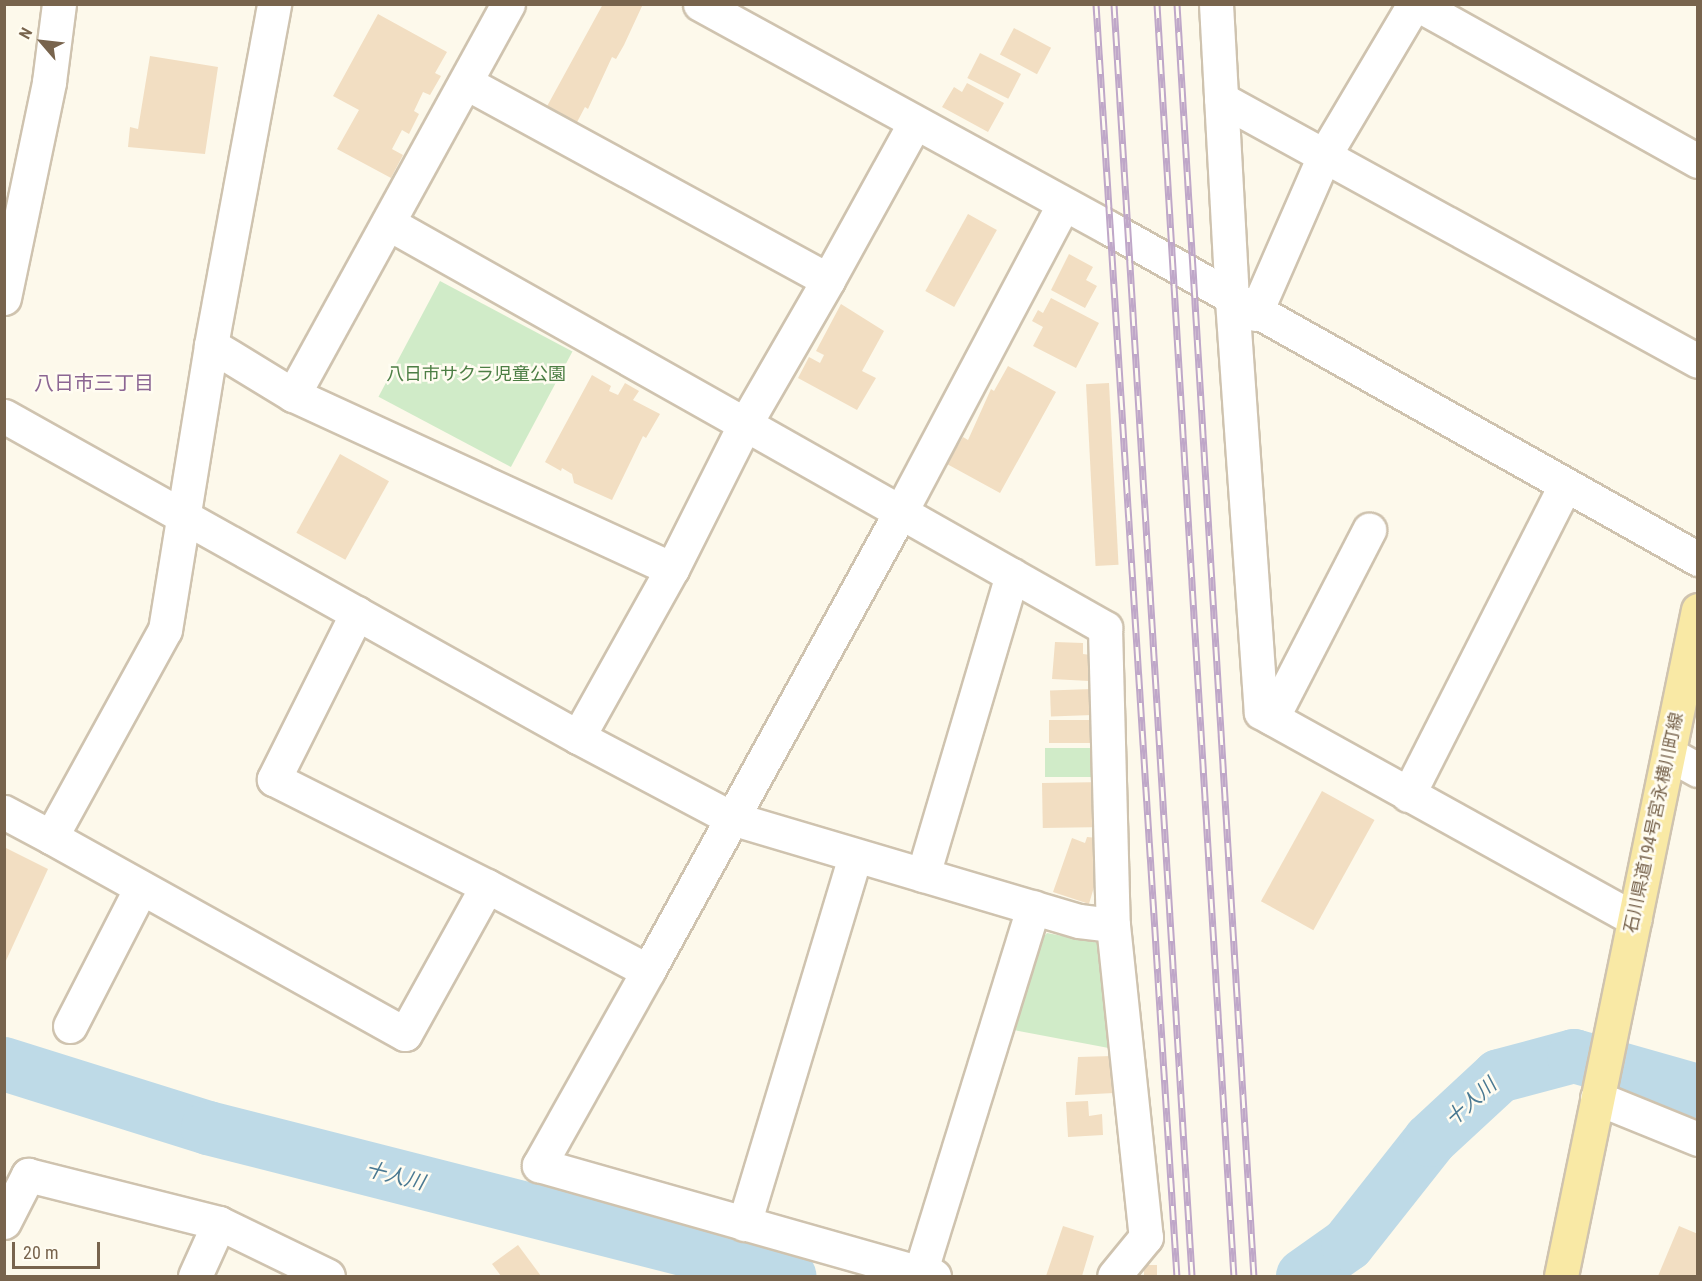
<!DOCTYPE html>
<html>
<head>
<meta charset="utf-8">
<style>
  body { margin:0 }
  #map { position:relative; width:1702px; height:1281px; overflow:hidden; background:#fdf9eb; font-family:"Roboto Condensed","Noto Sans JP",sans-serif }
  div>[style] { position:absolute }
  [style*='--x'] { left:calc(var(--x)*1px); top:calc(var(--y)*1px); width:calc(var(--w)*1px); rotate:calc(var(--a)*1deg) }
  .green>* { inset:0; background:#d0ebc8; transform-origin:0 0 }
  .river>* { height:54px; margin:-27px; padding:0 27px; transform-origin:27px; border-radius:27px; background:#bedae7 }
  .building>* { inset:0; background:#f2dec2; transform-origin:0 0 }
  .roads { filter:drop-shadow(2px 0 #cfc3af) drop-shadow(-2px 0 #cfc3af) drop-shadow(0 2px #cfc3af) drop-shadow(0 -2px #cfc3af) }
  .minor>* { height:33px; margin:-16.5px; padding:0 16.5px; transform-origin:16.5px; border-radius:16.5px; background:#fff }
  .major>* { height:33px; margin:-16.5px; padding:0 16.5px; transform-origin:16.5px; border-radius:16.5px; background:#f9e9a5 }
  .rail>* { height:7px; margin-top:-3.5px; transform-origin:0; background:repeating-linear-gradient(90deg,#fffcf1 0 14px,#bfa7c8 0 28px); box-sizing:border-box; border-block:2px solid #bfa7c8 }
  span { translate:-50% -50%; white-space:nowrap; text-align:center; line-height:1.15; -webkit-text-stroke:5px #fffcf1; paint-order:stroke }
  .park-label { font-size:18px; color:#4c7e44 }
  .street-label { font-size:18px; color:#78644d }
  .neighbourhood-label { font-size:20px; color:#8c6693 }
  .water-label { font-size:20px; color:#4a7992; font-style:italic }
  .frame { position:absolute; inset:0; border:6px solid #78644d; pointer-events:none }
  .north { position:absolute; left:12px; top:12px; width:60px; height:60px; -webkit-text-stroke:4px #fffcf1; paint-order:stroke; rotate:298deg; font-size:16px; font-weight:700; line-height:24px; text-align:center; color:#78644d }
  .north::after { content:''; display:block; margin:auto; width:21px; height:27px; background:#78644d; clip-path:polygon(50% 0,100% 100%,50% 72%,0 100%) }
  .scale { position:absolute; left:12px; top:1242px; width:88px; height:27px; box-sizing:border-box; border:3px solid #78644d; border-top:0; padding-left:8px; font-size:18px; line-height:21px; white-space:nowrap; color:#78644d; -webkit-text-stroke:4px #fffcf1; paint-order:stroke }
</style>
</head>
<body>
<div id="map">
  <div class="green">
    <div style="left:440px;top:281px;width:150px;height:131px;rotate:28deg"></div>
    <div style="left:1105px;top:748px;width:29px;height:60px;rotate:90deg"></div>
    <div style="clip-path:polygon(1047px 933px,1099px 943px,1114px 1049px,1014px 1030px,1036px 945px)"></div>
  </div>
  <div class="river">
    <div style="--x:4;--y:1064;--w:214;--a:17.4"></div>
    <div style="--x:208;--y:1128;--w:600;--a:14.29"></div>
    <div style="--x:1303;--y:1276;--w:55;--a:-35.4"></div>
    <div style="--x:1348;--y:1244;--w:132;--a:-51.7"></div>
    <div style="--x:1430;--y:1140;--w:94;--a:-42.8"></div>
    <div style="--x:1499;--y:1076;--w:78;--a:-14.9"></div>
    <div style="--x:1574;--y:1056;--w:129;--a:15.8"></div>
  </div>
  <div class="building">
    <div style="clip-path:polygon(603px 4px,643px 4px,624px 45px,616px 59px,612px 57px,588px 109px,585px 107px,575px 126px,545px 110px)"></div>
    <div style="clip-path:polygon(378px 14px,447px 52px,435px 73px,441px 76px,430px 95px,423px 92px,414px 111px,419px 114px,409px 134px,402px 130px,392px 149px,403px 155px,391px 178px,337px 149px,359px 110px,333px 96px)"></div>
    <div style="left:1014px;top:28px;width:42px;height:30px;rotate:28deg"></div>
    <div style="left:980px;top:53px;width:46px;height:28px;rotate:27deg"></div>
    <div style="clip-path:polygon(150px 56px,218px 67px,205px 154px,128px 147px,130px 127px,138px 129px)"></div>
    <div style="clip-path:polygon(967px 83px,1004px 103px,988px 132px,942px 107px,954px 87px,962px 92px)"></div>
    <div style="left:968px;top:214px;width:33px;height:88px;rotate:29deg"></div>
    <div style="clip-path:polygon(1069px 254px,1093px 267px,1086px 280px,1097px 286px,1085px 308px,1051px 290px)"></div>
    <div style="clip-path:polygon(1051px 298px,1099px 323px,1076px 368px,1033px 346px,1043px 327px,1032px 321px,1038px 310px,1043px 313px)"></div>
    <div style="clip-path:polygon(841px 304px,884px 331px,862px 371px,876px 378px,857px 410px,798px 378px,809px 357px,820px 363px,824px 355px,816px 351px)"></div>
    <div style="clip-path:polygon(1008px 366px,1056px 392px,1000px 493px,947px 464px,963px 437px,968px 440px,991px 389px,994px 391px)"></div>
    <div style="clip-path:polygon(592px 375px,611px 386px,609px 391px,618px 395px,625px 383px,639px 391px,633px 400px,660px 414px,646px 438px,643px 436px,612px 500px,574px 483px,572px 474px,562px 468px,561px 471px,545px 462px)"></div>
    <div style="left:1109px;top:383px;width:182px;height:23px;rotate:87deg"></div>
    <div style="left:340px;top:454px;width:56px;height:90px;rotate:29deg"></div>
    <div style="clip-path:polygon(1055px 642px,1083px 643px,1083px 654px,1091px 655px,1089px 681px,1052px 679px)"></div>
    <div style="left:1092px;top:689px;width:26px;height:42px;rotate:88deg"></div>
    <div style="left:1097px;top:720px;width:23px;height:48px;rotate:90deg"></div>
    <div style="left:1105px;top:782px;width:45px;height:63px;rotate:89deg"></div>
    <div style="left:1322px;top:791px;width:60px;height:126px;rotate:29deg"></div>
    <div style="clip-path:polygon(1087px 837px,1108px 839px,1089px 904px,1053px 892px,1072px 838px,1085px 843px)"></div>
    <div style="clip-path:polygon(4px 847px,48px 869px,4px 965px)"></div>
    <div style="clip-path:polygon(1112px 1056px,1114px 1093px,1075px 1095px,1078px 1057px)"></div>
    <div style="clip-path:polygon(1088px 1101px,1089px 1116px,1102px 1114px,1103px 1135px,1068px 1137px,1066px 1102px)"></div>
    <div style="clip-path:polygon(1063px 1226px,1094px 1236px,1082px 1276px,1046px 1276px)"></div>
    <div style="clip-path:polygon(1679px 1226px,1698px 1234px,1698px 1276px,1658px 1276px)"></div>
    <div style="clip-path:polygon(518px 1245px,541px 1276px,501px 1276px,492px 1264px)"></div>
    <div style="left:1144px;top:1265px;width:13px;height:11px"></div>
  </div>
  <div class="roads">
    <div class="minor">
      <div style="--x:700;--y:4;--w:466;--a:28.7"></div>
      <div style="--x:1109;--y:228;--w:676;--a:29.33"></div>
      <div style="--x:1216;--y:4;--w:296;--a:86.9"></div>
      <div style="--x:1232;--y:300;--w:413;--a:86"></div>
      <div style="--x:1261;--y:712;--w:427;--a:29"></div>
      <div style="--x:1417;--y:4;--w:322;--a:29.2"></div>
      <div style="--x:1221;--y:99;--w:544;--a:28.78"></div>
      <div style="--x:388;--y:223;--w:410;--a:29.4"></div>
      <div style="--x:745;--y:424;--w:166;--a:-60"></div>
      <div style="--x:828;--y:280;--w:412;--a:-151.4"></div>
      <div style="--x:828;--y:280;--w:178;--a:-61.1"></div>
      <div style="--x:4;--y:298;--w:221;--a:-78.2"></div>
      <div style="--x:49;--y:82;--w:79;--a:-82.7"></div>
      <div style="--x:1255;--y:314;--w:175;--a:-66.4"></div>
      <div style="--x:1325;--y:154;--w:174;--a:-59.3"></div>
      <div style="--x:211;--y:345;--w:347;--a:-79.5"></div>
      <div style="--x:4;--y:416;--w:658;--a:29.22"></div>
      <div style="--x:578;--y:737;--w:193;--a:-60.8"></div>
      <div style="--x:672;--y:569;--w:417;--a:-155.3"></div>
      <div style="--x:672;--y:569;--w:162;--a:-63.3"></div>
      <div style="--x:745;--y:424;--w:414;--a:29.5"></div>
      <div style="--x:1105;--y:628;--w:297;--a:88.5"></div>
      <div style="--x:357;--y:613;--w:186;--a:116.6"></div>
      <div style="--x:274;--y:779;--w:238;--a:26.7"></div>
      <div style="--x:1272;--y:718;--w:212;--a:-62.7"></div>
      <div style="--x:578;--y:737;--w:173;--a:27.9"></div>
      <div style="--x:731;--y:818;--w:363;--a:16.5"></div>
      <div style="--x:1079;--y:921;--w:34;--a:7"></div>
      <div style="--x:1113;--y:925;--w:314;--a:84"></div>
      <div style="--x:1146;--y:1237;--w:50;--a:129.4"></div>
      <div style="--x:1669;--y:754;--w:33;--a:29"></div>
      <div style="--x:1408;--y:795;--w:345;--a:-63.1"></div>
      <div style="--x:4;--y:812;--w:53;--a:28"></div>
      <div style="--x:51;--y:837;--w:236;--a:-61.2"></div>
      <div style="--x:165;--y:630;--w:289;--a:-80.8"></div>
      <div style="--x:211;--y:345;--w:96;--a:31.4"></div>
      <div style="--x:293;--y:395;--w:446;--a:-61.2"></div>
      <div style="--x:51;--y:837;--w:405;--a:29.1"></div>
      <div style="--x:405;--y:1034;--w:169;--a:-61"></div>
      <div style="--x:487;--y:886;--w:182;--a:27.8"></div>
      <div style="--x:648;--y:971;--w:523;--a:-61.18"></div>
      <div style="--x:900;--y:513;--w:348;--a:-62.1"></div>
      <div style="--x:923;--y:875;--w:313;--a:-73.5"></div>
      <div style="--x:648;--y:971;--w:223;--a:119.3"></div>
      <div style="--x:539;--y:1165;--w:396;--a:15.8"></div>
      <div style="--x:70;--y:1026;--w:155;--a:-62.8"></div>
      <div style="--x:1597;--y:1098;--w:109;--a:22.1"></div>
      <div style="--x:4;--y:1222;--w:53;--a:-62.9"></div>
      <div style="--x:28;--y:1175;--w:197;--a:14.1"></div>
      <div style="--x:219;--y:1223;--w:121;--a:25.9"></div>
      <div style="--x:744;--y:1224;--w:384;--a:-73.2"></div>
      <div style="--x:195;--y:1276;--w:58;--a:-65.6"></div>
      <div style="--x:934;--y:1276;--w:14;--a:-168"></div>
      <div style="--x:920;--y:1273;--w:383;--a:-72.8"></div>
    </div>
    <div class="major">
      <div style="--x:1561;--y:1276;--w:680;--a:-78.38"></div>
    </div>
  </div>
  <div class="rail">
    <div style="--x:1096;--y:4;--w:1275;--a:86.36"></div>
    <div style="--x:1114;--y:4;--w:1274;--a:86.49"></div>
    <div style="--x:1157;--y:4;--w:1274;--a:86.54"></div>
    <div style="--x:1177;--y:4;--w:1274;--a:86.54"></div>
  </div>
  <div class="park-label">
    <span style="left:476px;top:374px">八日市サクラ児童公園</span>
  </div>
  <div class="street-label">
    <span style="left:1654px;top:823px;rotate:-78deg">石川県道194号宮永横川町線</span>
  </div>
  <div class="neighbourhood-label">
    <span style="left:94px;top:383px">八日市三丁目</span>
  </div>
  <div class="water-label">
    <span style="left:1471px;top:1102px;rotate:-42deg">十人川</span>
    <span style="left:395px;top:1176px;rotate:14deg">十人川</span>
  </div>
  <div class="frame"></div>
  <div class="north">N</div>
  <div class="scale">20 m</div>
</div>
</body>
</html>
